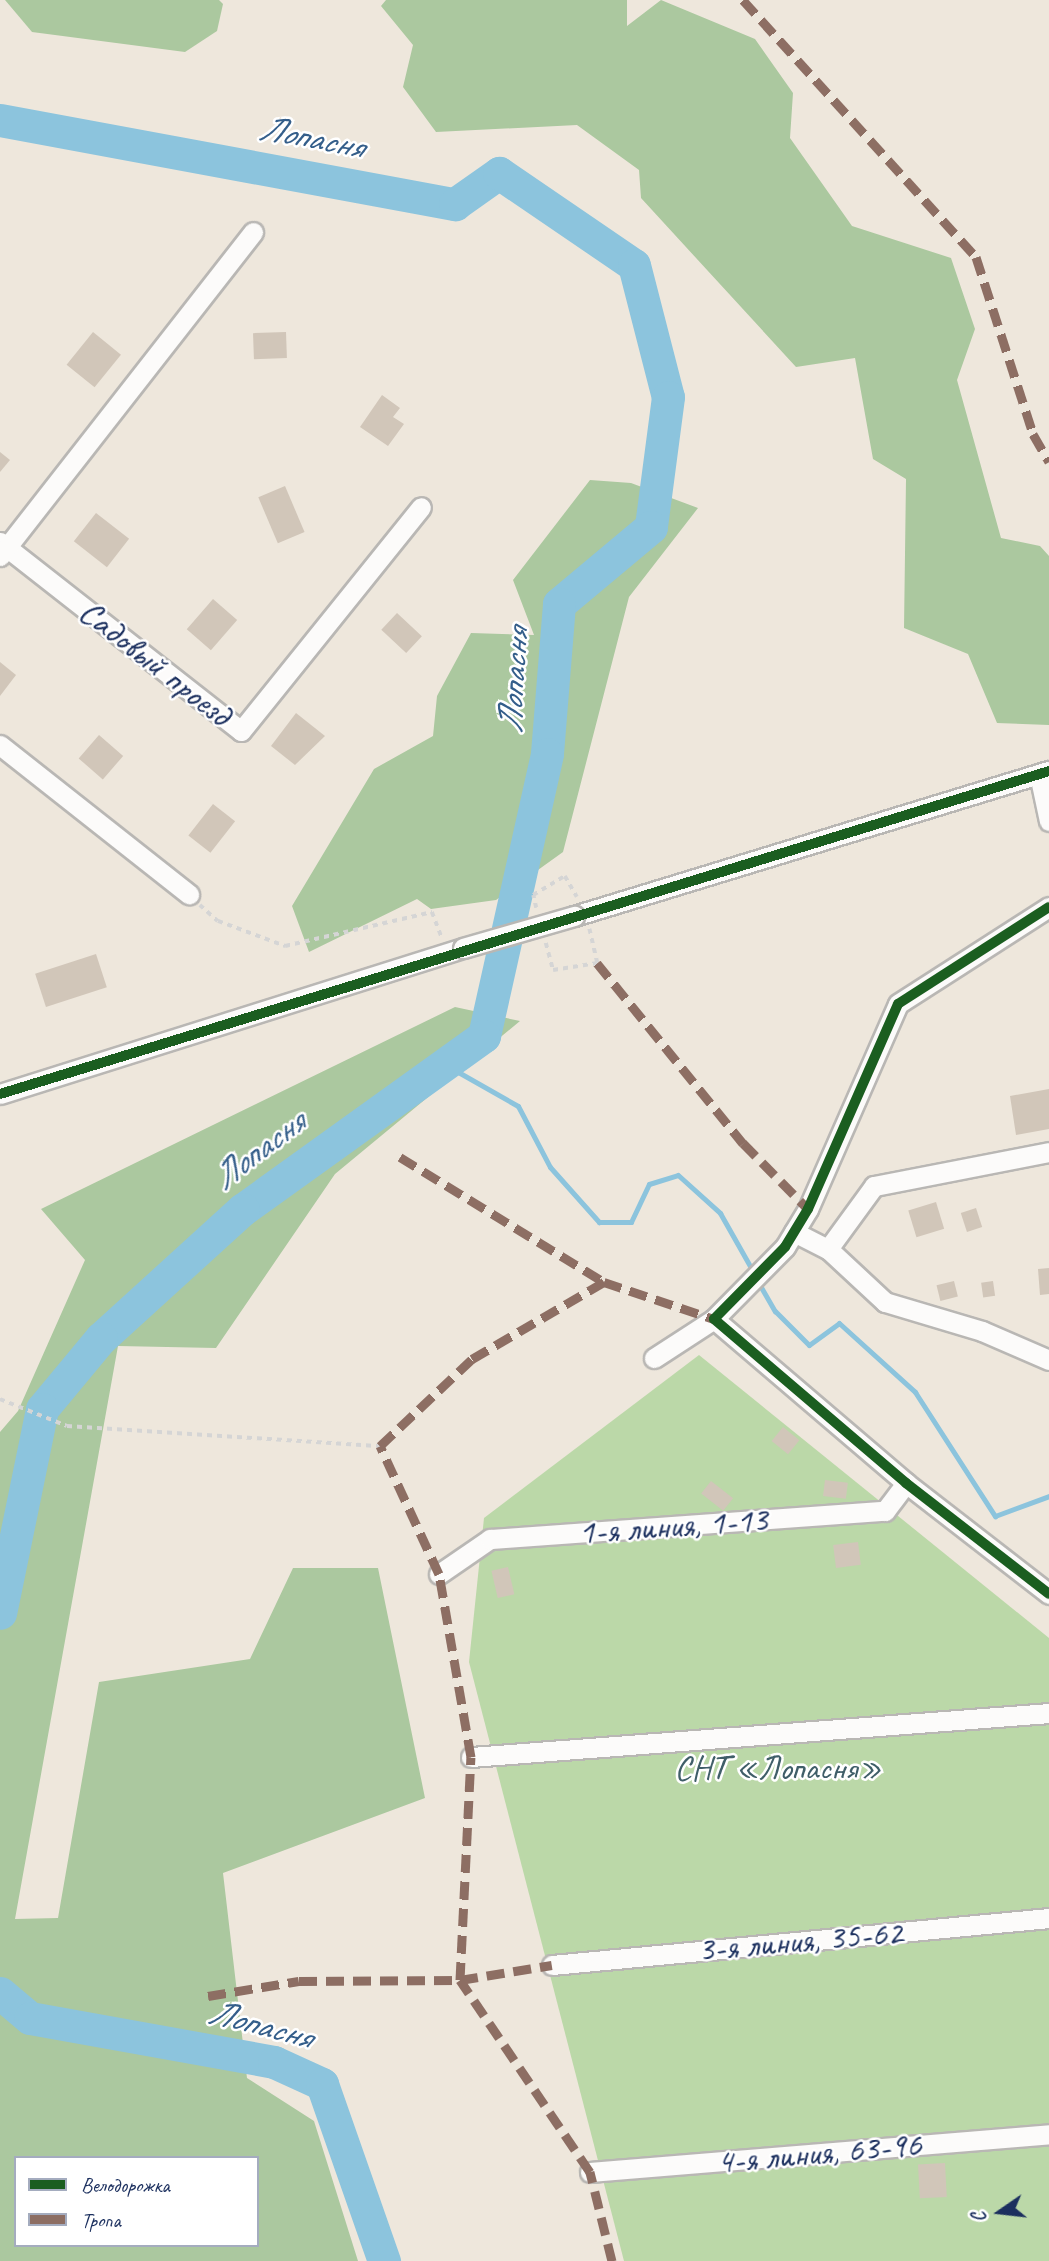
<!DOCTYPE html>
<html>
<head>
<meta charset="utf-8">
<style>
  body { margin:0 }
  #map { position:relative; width:1049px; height:2261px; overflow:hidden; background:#eee7dc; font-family:Caveat,sans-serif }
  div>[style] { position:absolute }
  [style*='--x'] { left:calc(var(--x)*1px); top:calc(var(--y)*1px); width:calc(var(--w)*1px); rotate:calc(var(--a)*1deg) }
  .green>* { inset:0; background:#bbd8a8 }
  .forest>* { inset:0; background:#abc89f }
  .stream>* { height:5px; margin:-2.5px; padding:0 2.5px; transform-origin:2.5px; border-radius:2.5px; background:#8cc4dd }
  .river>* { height:33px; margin:-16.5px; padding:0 16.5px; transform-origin:16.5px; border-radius:16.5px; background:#8cc4dd }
  .building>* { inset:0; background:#d1c6b9; transform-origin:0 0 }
  .path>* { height:3.5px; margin-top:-1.75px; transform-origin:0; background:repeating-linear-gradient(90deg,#d5d5d5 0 5px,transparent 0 10px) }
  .roads { filter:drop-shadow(2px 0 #b9b7b4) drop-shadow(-2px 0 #b9b7b4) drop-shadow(0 2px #b9b7b4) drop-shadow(0 -2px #b9b7b4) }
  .minor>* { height:19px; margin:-9.5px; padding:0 9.5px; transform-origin:9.5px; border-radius:9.5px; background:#fcfbfa }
  .bridges { filter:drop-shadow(2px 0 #b9b7b4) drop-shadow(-2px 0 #b9b7b4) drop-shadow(0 2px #b9b7b4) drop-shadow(0 -2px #b9b7b4) }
  .minor-bridge>* { height:19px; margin:-9.5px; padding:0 9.5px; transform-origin:9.5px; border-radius:9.5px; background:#fcfbfa }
  .quiet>* { height:9px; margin-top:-4.5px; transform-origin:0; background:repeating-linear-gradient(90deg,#8d6e63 0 18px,transparent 0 27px) }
  .cycleway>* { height:10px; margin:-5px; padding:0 5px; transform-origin:5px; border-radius:5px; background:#1b5e20 }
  span { translate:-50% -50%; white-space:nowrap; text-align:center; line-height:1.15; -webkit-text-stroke:5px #fff; paint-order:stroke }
  .street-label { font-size:35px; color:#1b2f5e }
  .park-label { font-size:35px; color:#3f5e68 }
  .water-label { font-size:37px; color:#345e8a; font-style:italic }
  .legend { position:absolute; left:14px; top:2156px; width:245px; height:91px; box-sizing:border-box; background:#fff; border:2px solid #a4acbf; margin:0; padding:9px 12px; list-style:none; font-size:21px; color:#1b2f5e }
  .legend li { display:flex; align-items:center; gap:14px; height:35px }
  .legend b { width:35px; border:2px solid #a4acbf }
  .north { position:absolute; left:965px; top:2177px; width:70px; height:70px; -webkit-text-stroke:5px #fff; paint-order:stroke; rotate:256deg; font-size:19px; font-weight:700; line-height:28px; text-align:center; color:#1b2f5e }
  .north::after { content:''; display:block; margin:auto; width:24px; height:32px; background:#1b2f5e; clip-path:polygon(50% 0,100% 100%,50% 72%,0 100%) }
</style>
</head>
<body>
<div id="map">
  <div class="green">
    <div style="clip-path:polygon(699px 1355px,1049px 1638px,1049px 2261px,624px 2261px,469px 1662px,484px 1518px)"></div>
  </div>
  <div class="forest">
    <div style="clip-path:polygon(5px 0,219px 0,223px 4px,217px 31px,185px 52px,32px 32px)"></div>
    <div style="clip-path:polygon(386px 0,627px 0,627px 26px,661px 0,755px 39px,793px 93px,790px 138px,852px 226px,951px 258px,975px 329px,957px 380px,1001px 538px,1040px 546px,1049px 556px,1049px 725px,997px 723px,968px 654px,904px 628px,906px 479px,873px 459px,855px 358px,796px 367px,641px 198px,639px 170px,577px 125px,436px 132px,403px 87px,413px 45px,381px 6px)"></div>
    <div style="clip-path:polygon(590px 480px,631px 483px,698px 508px,629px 597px,563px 852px,496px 900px,431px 909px,417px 899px,309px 952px,292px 906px,374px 769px,433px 736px,437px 696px,471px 633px,534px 635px,513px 580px)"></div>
    <div style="clip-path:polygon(evenodd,455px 1007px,520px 1021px,335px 1174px,216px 1348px,118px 1346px,15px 1919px,58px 1918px,99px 1682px,250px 1659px,293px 1568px,378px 1568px,425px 1798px,223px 1873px,247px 2078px,314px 2121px,358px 2261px,0 2261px,0 1432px,18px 1411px,85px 1260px,41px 1209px,455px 1007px,16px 2158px,257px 2158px,257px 2245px,16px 2245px,16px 2158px)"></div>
  </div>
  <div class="stream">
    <div style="--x:444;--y:1064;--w:85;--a:29.6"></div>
    <div style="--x:518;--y:1106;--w:69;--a:62.3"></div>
    <div style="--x:550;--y:1167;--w:74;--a:48.3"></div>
    <div style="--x:599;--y:1222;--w:32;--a:0"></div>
    <div style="--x:631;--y:1222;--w:42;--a:-64.7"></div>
    <div style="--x:649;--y:1184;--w:30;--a:-17"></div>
    <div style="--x:678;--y:1175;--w:57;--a:42.1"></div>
    <div style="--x:720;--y:1213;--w:69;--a:60.5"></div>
    <div style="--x:758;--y:1282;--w:34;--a:60"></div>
    <div style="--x:775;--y:1311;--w:48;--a:45"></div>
    <div style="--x:809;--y:1345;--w:37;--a:-36"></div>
    <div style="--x:839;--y:1323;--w:103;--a:42.2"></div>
    <div style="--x:915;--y:1392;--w:148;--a:57.2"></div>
    <div style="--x:995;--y:1516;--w:58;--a:-20.3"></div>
  </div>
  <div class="river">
    <div style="--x:0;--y:120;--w:463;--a:10.5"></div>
    <div style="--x:455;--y:204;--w:54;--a:-35.2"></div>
    <div style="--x:499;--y:173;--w:163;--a:34.3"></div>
    <div style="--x:634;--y:265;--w:136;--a:75.6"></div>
    <div style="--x:668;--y:397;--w:131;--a:97.5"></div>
    <div style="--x:651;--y:527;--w:120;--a:140.1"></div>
    <div style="--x:559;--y:604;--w:150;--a:94.6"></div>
    <div style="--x:547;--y:754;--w:289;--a:102.6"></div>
    <div style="--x:484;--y:1036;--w:297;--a:144.3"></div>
    <div style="--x:243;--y:1209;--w:192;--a:137.7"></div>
    <div style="--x:101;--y:1338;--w:92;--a:129.7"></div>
    <div style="--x:42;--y:1409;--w:208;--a:101.6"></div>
    <div style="--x:0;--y:1993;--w:39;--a:40"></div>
    <div style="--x:30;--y:2018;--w:248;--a:10.2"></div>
    <div style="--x:274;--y:2062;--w:53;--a:24.6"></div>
    <div style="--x:322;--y:2084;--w:188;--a:70.7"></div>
  </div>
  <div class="building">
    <div style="left:93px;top:332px;width:36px;height:42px;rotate:39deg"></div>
    <div style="left:286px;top:332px;width:26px;height:33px;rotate:88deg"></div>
    <div style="clip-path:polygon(382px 395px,400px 408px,393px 417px,404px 424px,388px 446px,360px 427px)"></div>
    <div style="clip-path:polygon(0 452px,10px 460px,0 472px)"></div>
    <div style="left:285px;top:486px;width:50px;height:29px;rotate:67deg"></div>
    <div style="left:96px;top:513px;width:42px;height:36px;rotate:38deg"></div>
    <div style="left:213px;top:599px;width:32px;height:40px;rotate:41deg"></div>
    <div style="left:397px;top:613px;width:34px;height:23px;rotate:43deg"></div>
    <div style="clip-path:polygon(0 662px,16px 675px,0 696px)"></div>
    <div style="clip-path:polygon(296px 713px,325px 736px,295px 765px,271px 746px)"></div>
    <div style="left:99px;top:735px;width:32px;height:31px;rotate:41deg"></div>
    <div style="left:213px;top:804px;width:28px;height:40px;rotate:38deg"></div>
    <div style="left:96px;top:954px;width:35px;height:64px;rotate:72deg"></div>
    <div style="clip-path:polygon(1049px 1089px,1049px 1129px,1016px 1135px,1010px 1096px)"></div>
    <div style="left:936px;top:1202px;width:28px;height:29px;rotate:73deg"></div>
    <div style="left:976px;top:1208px;width:20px;height:16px;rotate:72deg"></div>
    <div style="clip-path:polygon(1049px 1268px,1049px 1294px,1040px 1295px,1038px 1269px)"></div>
    <div style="left:954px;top:1281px;width:16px;height:18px;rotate:76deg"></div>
    <div style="left:993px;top:1281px;width:15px;height:12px;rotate:82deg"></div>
    <div style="left:783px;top:1427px;width:21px;height:18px;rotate:39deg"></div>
    <div style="left:825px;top:1480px;width:23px;height:16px;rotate:7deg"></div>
    <div style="left:711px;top:1481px;width:28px;height:16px;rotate:38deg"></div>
    <div style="left:858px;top:1542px;width:23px;height:25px;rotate:83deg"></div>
    <div style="left:508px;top:1567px;width:28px;height:17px;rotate:77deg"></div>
    <div style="left:945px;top:2163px;width:34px;height:27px;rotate:87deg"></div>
  </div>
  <div class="path">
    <div style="--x:200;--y:905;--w:24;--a:42"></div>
    <div style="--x:218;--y:921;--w:72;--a:20.5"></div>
    <div style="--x:285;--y:946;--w:151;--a:-13"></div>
    <div style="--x:432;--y:912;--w:26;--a:69"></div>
    <div style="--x:536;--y:908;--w:13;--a:-103"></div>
    <div style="--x:533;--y:895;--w:37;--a:-31"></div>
    <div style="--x:565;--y:876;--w:24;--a:60"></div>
    <div style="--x:546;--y:943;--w:28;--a:75"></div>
    <div style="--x:553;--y:970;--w:45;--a:-9"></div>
    <div style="--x:597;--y:963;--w:35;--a:-103"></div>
    <div style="--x:0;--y:1399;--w:72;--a:21.9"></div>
    <div style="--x:67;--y:1426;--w:314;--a:3.7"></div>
  </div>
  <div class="roads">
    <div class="minor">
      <div style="--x:0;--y:542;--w:306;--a:38.1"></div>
      <div style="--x:241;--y:731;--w:287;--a:-51.2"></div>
      <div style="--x:0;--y:556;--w:411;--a:-52"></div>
      <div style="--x:0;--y:745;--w:241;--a:38.3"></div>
      <div style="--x:1039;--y:774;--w:48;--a:78"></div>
      <div style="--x:1049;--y:907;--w:179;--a:147.3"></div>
      <div style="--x:898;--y:1004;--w:224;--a:113.7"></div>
      <div style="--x:808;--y:1209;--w:44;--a:121.2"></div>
      <div style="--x:785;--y:1247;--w:101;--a:134.6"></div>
      <div style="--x:714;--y:1319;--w:253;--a:40.5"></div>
      <div style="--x:906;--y:1483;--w:181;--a:37.8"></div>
      <div style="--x:574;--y:916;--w:497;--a:-17"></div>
      <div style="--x:0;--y:1094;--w:485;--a:-17.5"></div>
      <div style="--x:794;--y:1232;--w:38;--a:27"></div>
      <div style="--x:828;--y:1249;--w:78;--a:42.9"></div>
      <div style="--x:885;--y:1302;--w:101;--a:16.6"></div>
      <div style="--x:982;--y:1331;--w:73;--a:23.4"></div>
      <div style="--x:828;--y:1249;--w:78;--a:-53.9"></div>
      <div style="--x:874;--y:1186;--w:178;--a:-11"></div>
      <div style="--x:654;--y:1358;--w:72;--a:-33"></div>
      <div style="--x:439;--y:1574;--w:62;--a:-34.5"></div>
      <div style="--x:490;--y:1539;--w:396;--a:-4.1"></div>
      <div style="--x:885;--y:1511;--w:35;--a:-53"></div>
      <div style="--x:471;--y:1757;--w:580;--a:-4.35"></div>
      <div style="--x:552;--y:1965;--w:499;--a:-5.4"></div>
      <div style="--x:590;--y:2172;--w:461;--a:-4.7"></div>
    </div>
  </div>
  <div class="bridges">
    <div class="minor-bridge">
      <div style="--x:463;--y:948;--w:116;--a:-16.1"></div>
    </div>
  </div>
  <div class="quiet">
    <div style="--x:743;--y:0;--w:347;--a:47.8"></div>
    <div style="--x:976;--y:257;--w:186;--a:72.1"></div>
    <div style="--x:1033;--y:434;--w:32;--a:60"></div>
    <div style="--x:597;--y:963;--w:232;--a:51"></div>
    <div style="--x:743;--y:1143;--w:93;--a:45.4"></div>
    <div style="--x:400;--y:1157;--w:239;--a:31.5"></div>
    <div style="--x:208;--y:1996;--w:92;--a:-9.4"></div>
    <div style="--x:299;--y:1981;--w:161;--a:-0.4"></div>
    <div style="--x:460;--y:1980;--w:93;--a:-9.3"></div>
    <div style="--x:612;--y:2261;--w:92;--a:-103.9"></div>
    <div style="--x:590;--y:2172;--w:232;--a:-124.1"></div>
    <div style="--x:460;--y:1980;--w:223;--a:-87.2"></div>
    <div style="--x:471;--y:1757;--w:186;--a:-99.9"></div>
    <div style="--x:439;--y:1574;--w:141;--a:-114.7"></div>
    <div style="--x:380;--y:1446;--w:127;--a:-43.4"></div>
    <div style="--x:472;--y:1359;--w:153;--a:-30.3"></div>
    <div style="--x:604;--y:1282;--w:116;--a:18.6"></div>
  </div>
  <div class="cycleway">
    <div style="--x:1049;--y:907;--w:179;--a:147.3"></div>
    <div style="--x:898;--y:1004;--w:224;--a:113.7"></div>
    <div style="--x:808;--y:1209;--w:44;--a:121.2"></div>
    <div style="--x:785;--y:1247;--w:101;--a:134.6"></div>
    <div style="--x:714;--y:1319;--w:253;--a:40.5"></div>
    <div style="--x:906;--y:1483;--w:181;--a:37.8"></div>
    <div style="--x:0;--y:1094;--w:1098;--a:-17.11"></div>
  </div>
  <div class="street-label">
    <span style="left:155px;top:663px;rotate:38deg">Садовый проезд</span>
    <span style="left:673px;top:1526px;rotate:-4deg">1-я линия, 1-13</span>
    <span style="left:800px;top:1941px;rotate:-5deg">3-я линия, 35-62</span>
    <span style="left:819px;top:2153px;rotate:-5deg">4-я линия, 63-96</span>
  </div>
  <div class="park-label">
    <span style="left:778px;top:1768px">СНТ «Лопасня»</span>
  </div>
  <div class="water-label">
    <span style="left:311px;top:137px;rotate:11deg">Лопасня</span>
    <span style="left:513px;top:681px;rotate:-86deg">Лопасня</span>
    <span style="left:258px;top:1150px;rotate:-37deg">Лопасня</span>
    <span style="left:260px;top:2024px;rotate:15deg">Лопасня</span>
  </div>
  <ul class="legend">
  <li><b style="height:9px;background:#1b5e20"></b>Велодорожка</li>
  <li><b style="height:9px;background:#8d6e63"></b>Тропа</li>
  </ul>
  <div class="north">С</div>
</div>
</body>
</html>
